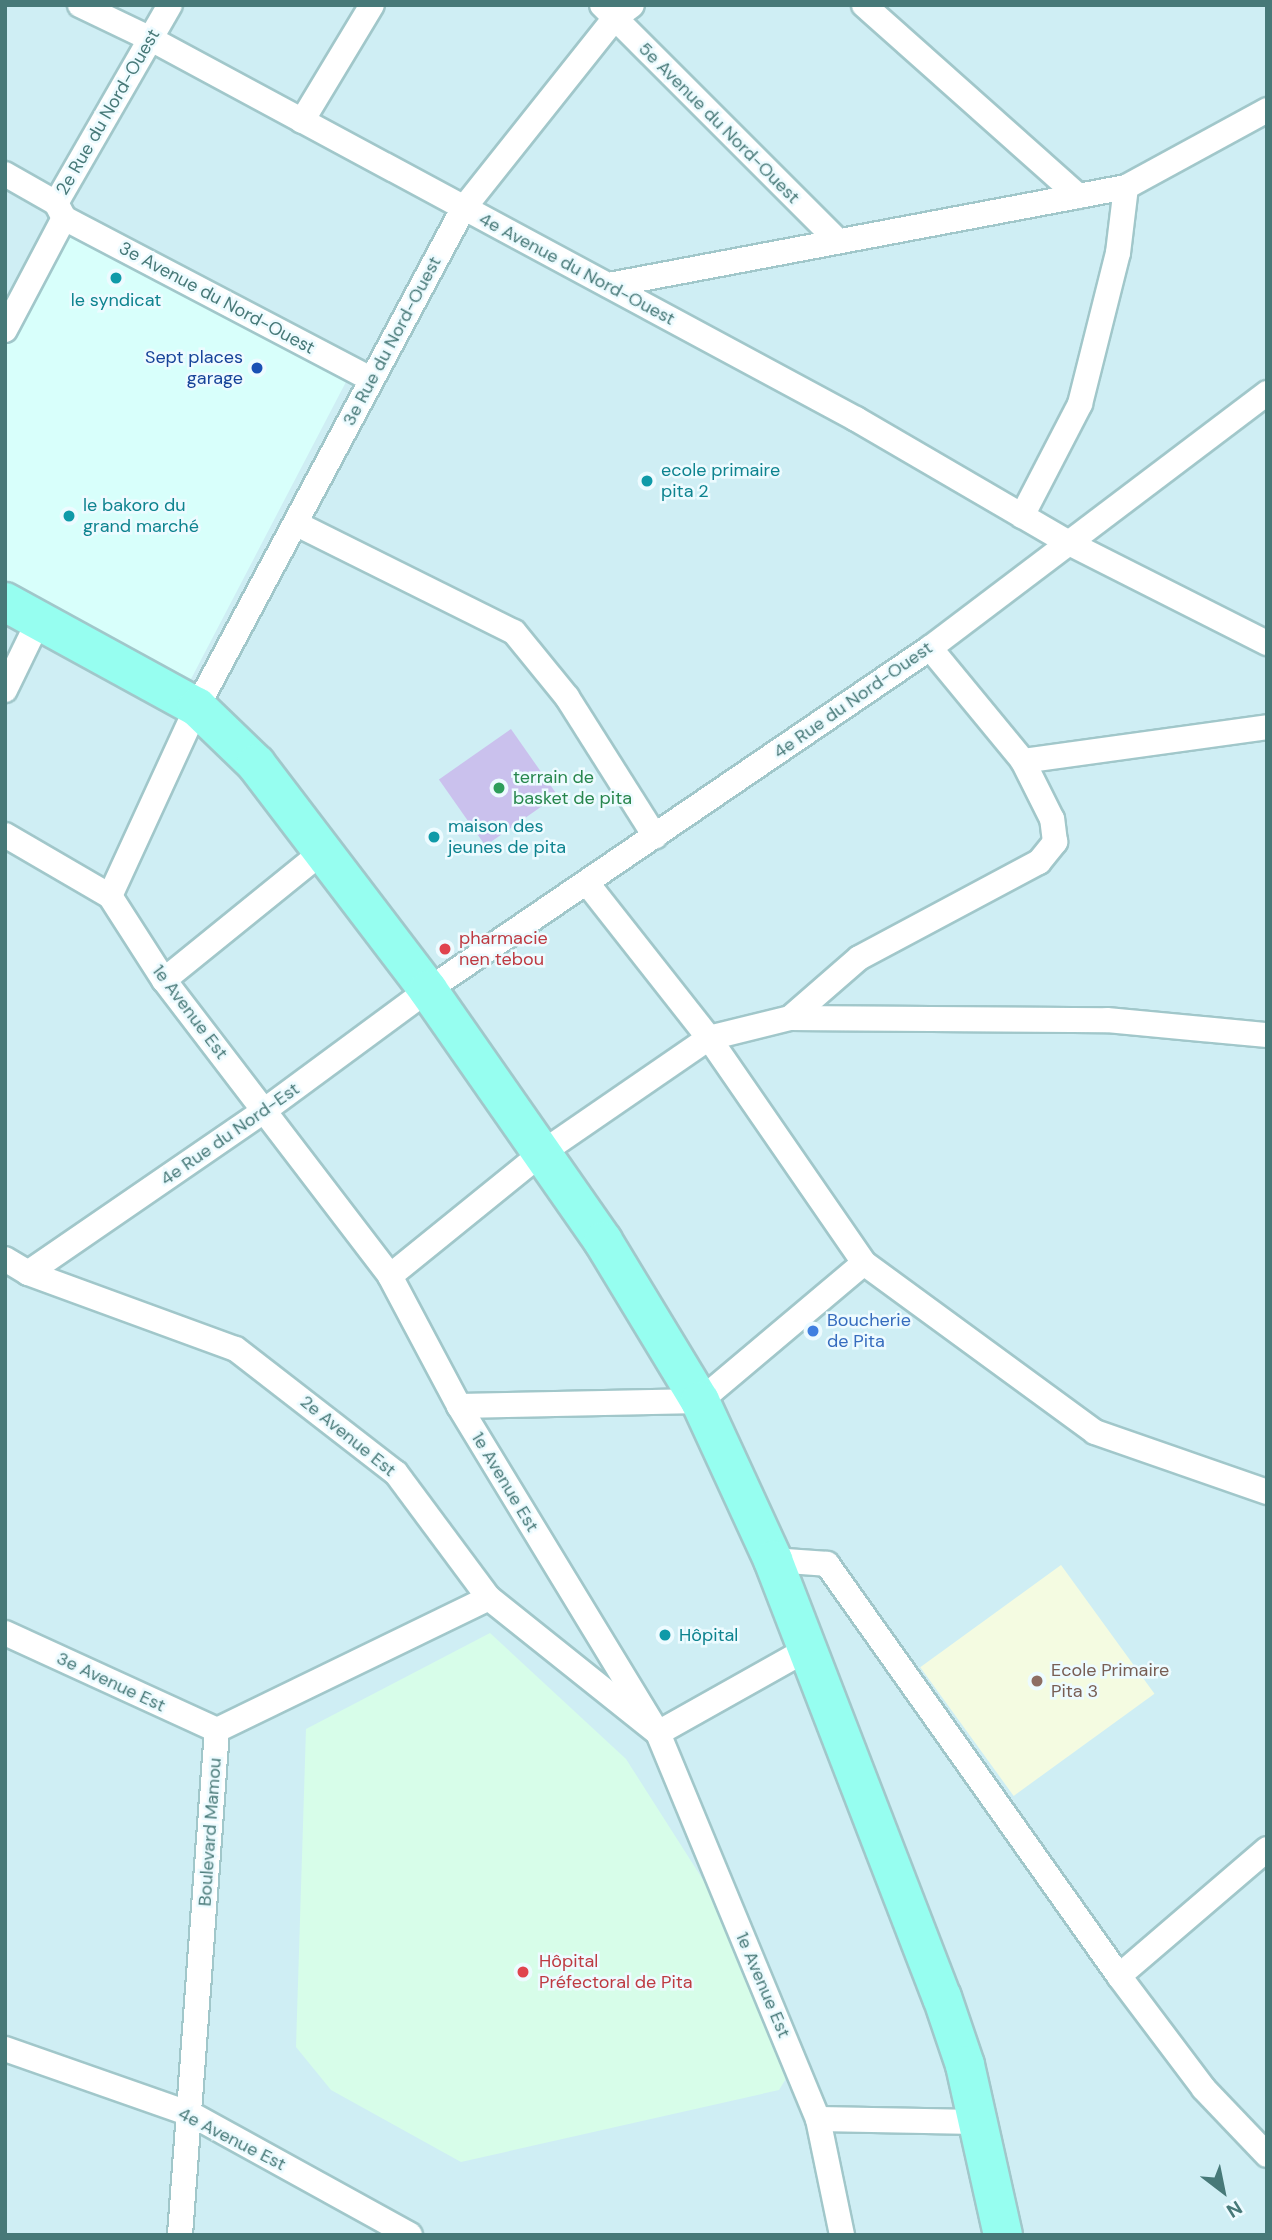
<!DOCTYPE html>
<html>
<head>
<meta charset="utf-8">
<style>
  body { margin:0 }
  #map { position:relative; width:1272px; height:2240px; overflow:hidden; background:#e4f8fe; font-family:"DM Sans",sans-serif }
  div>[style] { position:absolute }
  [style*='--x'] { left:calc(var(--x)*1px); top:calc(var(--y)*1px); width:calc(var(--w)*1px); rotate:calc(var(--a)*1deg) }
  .residential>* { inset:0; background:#cfeef4; transform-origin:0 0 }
  .commercial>* { inset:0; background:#d8fffb }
  .education>* { inset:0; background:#f4fbe1; transform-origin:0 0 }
  .medical>* { inset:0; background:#d7fde9 }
  .green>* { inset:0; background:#cac1ed; transform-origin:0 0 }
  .roads { filter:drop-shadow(2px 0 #a1c7ca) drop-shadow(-2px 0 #a1c7ca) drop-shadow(0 2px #a1c7ca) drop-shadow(0 -2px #a1c7ca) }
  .street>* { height:24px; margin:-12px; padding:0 12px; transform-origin:12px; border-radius:12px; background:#fff }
  .highway>* { height:38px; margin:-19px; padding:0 19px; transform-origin:19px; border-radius:19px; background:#96fef0 }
  .dots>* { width:19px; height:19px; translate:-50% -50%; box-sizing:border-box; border:4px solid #edfbff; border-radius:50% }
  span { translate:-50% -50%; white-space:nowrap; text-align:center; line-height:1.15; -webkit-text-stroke:5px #edfbff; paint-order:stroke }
  .street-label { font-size:18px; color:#477978 }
  .culture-label { font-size:18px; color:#0d838f }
  .left { translate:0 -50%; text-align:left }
  .transit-label { font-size:18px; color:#164399 }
  .right { translate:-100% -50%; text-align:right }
  .leisure-label { font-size:18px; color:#27864d }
  .health-label { font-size:18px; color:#be3a42 }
  .shop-label { font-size:18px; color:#366cbe }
  .education-label { font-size:18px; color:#785e54 }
  .frame { position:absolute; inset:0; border:7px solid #477978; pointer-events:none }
  .north { position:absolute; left:1188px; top:2156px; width:70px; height:70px; -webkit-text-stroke:5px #edfbff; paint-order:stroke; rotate:148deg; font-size:19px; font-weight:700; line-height:28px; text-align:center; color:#477978 }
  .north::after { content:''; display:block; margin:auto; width:24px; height:32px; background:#477978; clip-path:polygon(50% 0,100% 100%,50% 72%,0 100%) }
</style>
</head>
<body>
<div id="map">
  <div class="residential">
    <div style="left:5px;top:5px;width:1262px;height:2230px"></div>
  </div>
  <div class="commercial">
    <div style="clip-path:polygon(63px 232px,348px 378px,191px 679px,5px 583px,5px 342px)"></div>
  </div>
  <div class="education">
    <div style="left:1061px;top:1565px;width:159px;height:174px;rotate:54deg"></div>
  </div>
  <div class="medical">
    <div style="clip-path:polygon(490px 1633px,626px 1759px,714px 1897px,792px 2069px,779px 2090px,461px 2162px,331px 2090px,296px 2047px,306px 1729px)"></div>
  </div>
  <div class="green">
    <div style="left:511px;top:729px;width:81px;height:88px;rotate:55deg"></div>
  </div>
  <div class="roads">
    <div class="street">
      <div style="--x:80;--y:5;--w:79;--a:25.6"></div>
      <div style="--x:151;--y:39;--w:801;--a:28.32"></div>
      <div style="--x:856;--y:419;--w:246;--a:30.2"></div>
      <div style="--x:1069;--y:543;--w:222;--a:26.8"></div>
      <div style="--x:602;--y:5;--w:332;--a:45"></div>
      <div style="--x:864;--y:5;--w:287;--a:41.7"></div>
      <div style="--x:302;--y:121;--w:135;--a:-58.9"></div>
      <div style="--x:5;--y:174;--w:59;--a:29.6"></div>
      <div style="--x:64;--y:218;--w:344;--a:27.7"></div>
      <div style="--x:609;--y:285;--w:526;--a:-10.73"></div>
      <div style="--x:1126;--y:187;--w:161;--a:-28.6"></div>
      <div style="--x:5;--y:330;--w:127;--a:-62.2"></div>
      <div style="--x:64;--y:218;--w:17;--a:-118"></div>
      <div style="--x:56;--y:203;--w:228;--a:-60.1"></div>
      <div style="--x:1022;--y:516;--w:126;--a:-62.6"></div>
      <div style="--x:1080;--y:404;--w:156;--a:-75.9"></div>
      <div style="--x:1118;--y:253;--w:66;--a:-83.1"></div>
      <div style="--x:297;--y:524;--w:242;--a:26.5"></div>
      <div style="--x:514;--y:632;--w:84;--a:50.8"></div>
      <div style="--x:567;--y:697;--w:165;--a:57.7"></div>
      <div style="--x:930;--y:648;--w:146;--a:50.5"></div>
      <div style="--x:1023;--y:761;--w:246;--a:-7.9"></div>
      <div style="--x:5;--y:690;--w:78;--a:-64.1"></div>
      <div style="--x:5;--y:835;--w:121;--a:30.2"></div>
      <div style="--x:110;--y:896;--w:100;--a:57.3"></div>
      <div style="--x:164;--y:980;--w:372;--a:52.6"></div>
      <div style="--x:390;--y:1276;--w:147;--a:62"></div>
      <div style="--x:459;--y:1406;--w:383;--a:58.7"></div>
      <div style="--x:658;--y:1733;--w:418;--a:67.5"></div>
      <div style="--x:818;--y:2119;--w:118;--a:78.3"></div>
      <div style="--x:587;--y:883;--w:197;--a:51.8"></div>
      <div style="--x:709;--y:1038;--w:273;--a:55.4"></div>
      <div style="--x:864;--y:1263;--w:286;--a:36.2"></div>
      <div style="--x:1095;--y:1432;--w:182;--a:19.2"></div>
      <div style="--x:110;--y:896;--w:208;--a:-65.3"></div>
      <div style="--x:197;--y:707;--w:565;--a:-61.89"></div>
      <div style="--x:463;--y:209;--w:244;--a:-51.5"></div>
      <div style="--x:615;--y:18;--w:21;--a:-37"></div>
      <div style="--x:164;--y:980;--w:202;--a:-39"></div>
      <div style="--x:790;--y:1018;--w:91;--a:-41"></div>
      <div style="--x:859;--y:958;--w:204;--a:-28.1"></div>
      <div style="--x:1039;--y:862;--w:26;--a:-51"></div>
      <div style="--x:1055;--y:842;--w:23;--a:-97"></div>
      <div style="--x:1052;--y:819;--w:65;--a:-116.6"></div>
      <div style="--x:5;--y:1259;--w:27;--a:31"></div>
      <div style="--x:28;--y:1273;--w:221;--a:20.1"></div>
      <div style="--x:236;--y:1349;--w:202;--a:37.8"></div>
      <div style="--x:396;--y:1473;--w:156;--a:53.4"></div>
      <div style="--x:489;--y:1598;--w:216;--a:38.6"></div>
      <div style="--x:658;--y:1733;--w:170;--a:-29.3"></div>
      <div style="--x:28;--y:1273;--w:288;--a:-34.5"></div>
      <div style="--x:265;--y:1110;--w:202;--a:-36.4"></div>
      <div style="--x:428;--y:990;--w:607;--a:-34.27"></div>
      <div style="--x:930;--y:648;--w:423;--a:-37.1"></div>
      <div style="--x:390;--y:1276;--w:197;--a:-39"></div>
      <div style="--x:543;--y:1152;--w:201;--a:-34.5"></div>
      <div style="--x:709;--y:1038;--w:83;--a:-13.9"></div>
      <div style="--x:790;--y:1018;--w:317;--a:0.4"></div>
      <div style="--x:1107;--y:1020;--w:161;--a:5.4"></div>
      <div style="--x:459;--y:1406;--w:241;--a:-1.2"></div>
      <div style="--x:700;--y:1401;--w:214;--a:-40.1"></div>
      <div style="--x:773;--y:1560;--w:54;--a:4.2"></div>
      <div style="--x:827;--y:1564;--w:505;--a:54.67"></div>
      <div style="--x:1119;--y:1976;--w:141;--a:53"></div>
      <div style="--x:1204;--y:2089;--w:91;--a:46.3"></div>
      <div style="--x:5;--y:1633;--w:233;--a:24.6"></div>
      <div style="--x:1119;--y:1976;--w:195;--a:-40.6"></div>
      <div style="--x:5;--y:2049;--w:197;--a:19.3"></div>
      <div style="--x:191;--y:2114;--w:250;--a:28.9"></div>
      <div style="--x:818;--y:2119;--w:160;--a:1.1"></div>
      <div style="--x:180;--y:2235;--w:506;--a:-85.81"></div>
      <div style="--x:217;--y:1730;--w:302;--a:-25.9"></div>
    </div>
    <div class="highway">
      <div style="--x:5;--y:602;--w:219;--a:28.7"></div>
      <div style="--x:197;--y:707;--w:82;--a:44"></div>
      <div style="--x:256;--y:764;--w:284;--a:52.7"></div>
      <div style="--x:428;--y:990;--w:306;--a:55.1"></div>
      <div style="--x:603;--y:1241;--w:187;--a:58.8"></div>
      <div style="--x:700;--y:1401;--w:175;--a:65.3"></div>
      <div style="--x:773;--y:1560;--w:469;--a:68.9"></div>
      <div style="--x:942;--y:1997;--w:72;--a:71.3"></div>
      <div style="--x:965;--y:2065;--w:174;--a:77.4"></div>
    </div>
  </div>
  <div class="dots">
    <div style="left:116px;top:278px;background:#0f9aa8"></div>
    <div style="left:257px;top:368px;background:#1a4fb4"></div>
    <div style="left:647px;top:481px;background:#0f9aa8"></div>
    <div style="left:69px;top:516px;background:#0f9aa8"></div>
    <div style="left:499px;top:788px;background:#2e9e5b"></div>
    <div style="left:434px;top:837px;background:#0f9aa8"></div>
    <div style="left:445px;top:949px;background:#e0444e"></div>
    <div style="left:813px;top:1331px;background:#3f7fe0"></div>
    <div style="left:665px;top:1635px;background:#0f9aa8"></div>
    <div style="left:1037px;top:1681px;background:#8d6e63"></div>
    <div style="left:523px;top:1972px;background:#e0444e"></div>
  </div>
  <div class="street-label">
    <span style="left:108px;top:112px;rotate:-60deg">2e Rue du Nord-Ouest</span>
    <span style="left:719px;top:123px;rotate:45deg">5e Avenue du Nord-Ouest</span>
    <span style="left:577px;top:269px;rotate:28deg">4e Avenue du Nord-Ouest</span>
    <span style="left:217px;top:298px;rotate:28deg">3e Avenue du Nord-Ouest</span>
    <span style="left:392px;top:341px;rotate:-62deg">3e Rue du Nord-Ouest</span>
    <span style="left:853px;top:700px;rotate:-35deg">4e Rue du Nord-Ouest</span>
    <span style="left:190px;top:1012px;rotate:53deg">1e Avenue Est</span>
    <span style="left:230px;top:1134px;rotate:-35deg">4e Rue du Nord-Est</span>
    <span style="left:348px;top:1436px;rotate:39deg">2e Avenue Est</span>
    <span style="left:505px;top:1482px;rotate:59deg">1e Avenue Est</span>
    <span style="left:111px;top:1682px;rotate:25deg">3e Avenue Est</span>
    <span style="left:210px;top:1832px;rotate:-86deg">Boulevard Mamou</span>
    <span style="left:763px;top:1985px;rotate:67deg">1e Avenue Est</span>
    <span style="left:232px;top:2139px;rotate:27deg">4e Avenue Est</span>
  </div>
  <div class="culture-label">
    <span style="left:116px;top:300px">le syndicat</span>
    <span class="left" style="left:661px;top:481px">ecole primaire<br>pita 2</span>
    <span class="left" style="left:83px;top:516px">le bakoro du<br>grand marché</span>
    <span class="left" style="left:448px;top:837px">maison des<br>jeunes de pita</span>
    <span class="left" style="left:679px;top:1635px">Hôpital</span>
  </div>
  <div class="transit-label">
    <span class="right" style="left:243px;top:368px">Sept places<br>garage</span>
  </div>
  <div class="leisure-label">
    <span class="left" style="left:513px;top:788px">terrain de<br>basket de pita</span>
  </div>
  <div class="health-label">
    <span class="left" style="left:459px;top:949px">pharmacie<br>nen tebou</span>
    <span class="left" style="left:539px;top:1972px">Hôpital<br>Préfectoral de Pita</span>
  </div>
  <div class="shop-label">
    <span class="left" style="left:827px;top:1331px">Boucherie<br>de Pita</span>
  </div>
  <div class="education-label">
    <span class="left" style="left:1051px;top:1681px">Ecole Primaire<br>Pita 3</span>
  </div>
  <div class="frame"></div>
  <div class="north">N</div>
</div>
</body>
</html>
